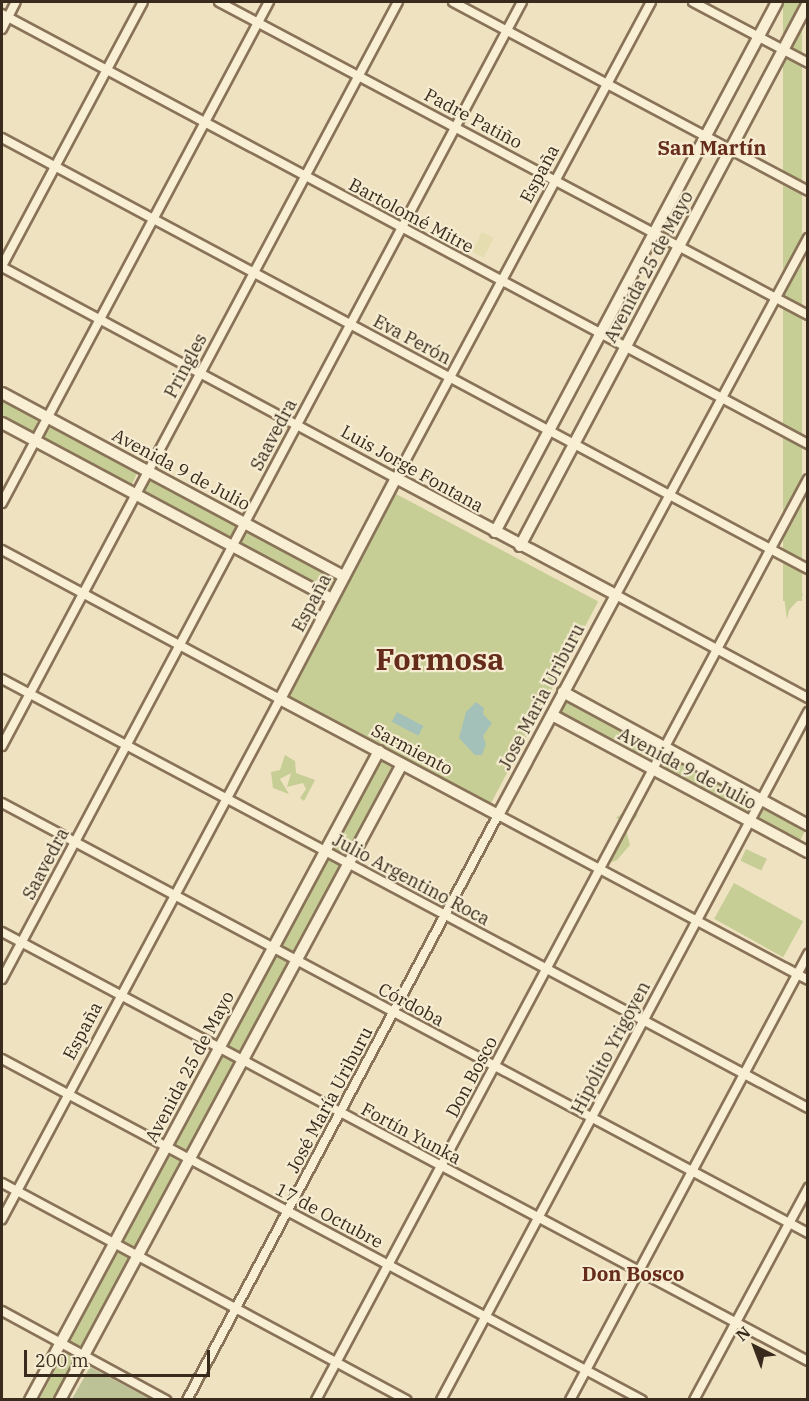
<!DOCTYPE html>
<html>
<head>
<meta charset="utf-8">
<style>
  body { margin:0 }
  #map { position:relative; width:809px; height:1401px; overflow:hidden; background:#efe2c1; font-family:"IBM Plex Serif",serif }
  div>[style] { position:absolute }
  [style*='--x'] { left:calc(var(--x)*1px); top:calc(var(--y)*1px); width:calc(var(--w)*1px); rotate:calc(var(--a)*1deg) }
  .farmland>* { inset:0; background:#e5ddaf; transform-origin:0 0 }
  .green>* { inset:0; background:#c6cd95; transform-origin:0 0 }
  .cemetery>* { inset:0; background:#bcc295 }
  .water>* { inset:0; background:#a4c1b9; transform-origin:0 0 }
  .roads { filter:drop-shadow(2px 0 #897358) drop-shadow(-2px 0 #897358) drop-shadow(0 2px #897358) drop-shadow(0 -2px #897358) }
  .street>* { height:8px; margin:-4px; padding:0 4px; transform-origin:4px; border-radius:4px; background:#f9efd5 }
  .secondary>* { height:10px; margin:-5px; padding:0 5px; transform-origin:5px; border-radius:5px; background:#f9efd5 }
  span { translate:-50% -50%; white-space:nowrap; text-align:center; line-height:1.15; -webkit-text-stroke:4.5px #f6ecd1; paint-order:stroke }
  .street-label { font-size:18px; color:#382b1d }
  .neighbourhood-label { font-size:20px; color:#662c1b; font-weight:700 }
  .town-label { font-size:30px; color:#662c1b; font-weight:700 }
  .frame { position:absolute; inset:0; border:3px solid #382b1d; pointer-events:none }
  .north { position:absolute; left:725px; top:1317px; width:60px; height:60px; -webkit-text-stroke:4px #f6ecd1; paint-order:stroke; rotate:318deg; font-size:16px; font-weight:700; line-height:24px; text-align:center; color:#382b1d }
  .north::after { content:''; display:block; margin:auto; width:21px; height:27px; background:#382b1d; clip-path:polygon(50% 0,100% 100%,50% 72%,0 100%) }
  .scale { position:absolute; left:24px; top:1350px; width:186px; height:27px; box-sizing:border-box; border:3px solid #382b1d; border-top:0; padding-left:8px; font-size:18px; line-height:21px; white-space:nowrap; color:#382b1d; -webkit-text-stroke:4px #f6ecd1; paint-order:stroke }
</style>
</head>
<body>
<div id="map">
  <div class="farmland">
    <div style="left:482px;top:232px;width:13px;height:22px;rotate:27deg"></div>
  </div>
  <div class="green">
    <div style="left:783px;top:2px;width:19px;height:599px"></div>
    <div style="clip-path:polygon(2px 396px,39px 418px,33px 432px,2px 420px)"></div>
    <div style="clip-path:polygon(52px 424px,138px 471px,132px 484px,129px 486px,43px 439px)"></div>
    <div style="clip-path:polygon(151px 477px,237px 525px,231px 538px,228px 540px,142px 492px)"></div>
    <div style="left:396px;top:494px;width:229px;height:229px;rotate:28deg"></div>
    <div style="clip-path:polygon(249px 530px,335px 577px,329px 590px,326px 592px,240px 545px)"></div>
    <div style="clip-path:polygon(791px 582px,792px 589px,801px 590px,803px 595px,789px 610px,787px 620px,784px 596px)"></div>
    <div style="left:566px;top:699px;width:273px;height:17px;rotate:28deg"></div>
    <div style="clip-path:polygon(285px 755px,295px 761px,296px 773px,315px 780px,304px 801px,300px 798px,306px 789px,303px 783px,287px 787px,291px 773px,280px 779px,289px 794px,273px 788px,271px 772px,280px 770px)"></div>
    <div style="clip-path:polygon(379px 758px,393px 766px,55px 1399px,39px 1400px)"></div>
    <div style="clip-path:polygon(632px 806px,638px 808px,637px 816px,626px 830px,630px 845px,617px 860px,606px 864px,623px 821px,616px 818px)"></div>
    <div style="left:746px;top:849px;width:23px;height:13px;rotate:25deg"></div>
    <div style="left:734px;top:883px;width:79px;height:41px;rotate:29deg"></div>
  </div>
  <div class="cemetery">
    <div style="clip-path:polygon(90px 1367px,150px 1399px,72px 1399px)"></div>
  </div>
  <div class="water">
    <div style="clip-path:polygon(476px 702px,484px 708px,483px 714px,492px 723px,483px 736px,486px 744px,482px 755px,475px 755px,459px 738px,466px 712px)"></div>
    <div style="left:397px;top:712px;width:30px;height:11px;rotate:28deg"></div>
  </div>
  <div class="roads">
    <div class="street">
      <div style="--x:219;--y:2;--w:667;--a:27.99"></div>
      <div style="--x:453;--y:2;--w:402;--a:28"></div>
      <div style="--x:693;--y:2;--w:130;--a:27.9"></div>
      <div style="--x:2;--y:14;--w:914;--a:28.08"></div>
      <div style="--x:2;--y:29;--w:30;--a:-63"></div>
      <div style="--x:2;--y:138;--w:914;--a:28.14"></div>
      <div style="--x:808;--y:238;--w:405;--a:118.3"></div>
      <div style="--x:616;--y:595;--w:218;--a:28.2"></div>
      <div style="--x:2;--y:266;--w:299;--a:-61.9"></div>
      <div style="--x:2;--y:267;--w:447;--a:28.2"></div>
      <div style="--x:396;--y:478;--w:540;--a:-61.82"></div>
      <div style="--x:2;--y:503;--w:568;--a:-61.95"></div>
      <div style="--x:2;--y:550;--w:315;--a:28.2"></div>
      <div style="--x:280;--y:699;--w:590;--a:118.13"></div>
      <div style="--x:2;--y:679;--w:913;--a:28.02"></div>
      <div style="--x:2;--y:746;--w:843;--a:-61.98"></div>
      <div style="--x:2;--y:803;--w:914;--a:28.08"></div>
      <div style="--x:2;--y:932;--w:913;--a:28.02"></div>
      <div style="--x:2;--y:979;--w:1107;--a:-61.98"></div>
      <div style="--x:2;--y:1059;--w:725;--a:28.05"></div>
      <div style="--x:2;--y:1183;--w:459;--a:28.2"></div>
      <div style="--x:2;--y:1311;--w:187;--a:28.5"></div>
      <div style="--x:187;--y:1400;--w:663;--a:-62"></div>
      <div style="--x:498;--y:815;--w:351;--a:28"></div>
      <div style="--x:316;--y:1400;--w:1044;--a:-61.89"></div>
      <div style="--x:441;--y:1400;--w:780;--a:-61.92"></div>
      <div style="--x:570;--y:1400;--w:506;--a:-61.91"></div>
      <div style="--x:694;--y:1400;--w:241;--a:-61.7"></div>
    </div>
    <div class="secondary">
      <div style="--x:2;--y:393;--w:388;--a:28.2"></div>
      <div style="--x:2;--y:423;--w:374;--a:28.1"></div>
      <div style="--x:396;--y:478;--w:249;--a:28"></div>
      <div style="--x:616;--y:595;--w:250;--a:118.2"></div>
      <div style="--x:498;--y:815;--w:247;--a:-152"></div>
      <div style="--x:280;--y:699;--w:250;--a:-62.3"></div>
      <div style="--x:495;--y:532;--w:600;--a:-61.98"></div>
      <div style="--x:520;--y:546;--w:615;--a:-62.06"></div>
      <div style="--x:563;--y:692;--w:279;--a:28.5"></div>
      <div style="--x:552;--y:715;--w:290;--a:28.2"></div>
      <div style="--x:30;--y:1400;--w:737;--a:-61.73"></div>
      <div style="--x:60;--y:1400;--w:722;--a:-61.73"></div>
    </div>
  </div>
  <div class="street-label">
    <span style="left:473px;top:119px;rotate:28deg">Padre Patiño</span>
    <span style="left:540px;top:174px;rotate:-62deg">España</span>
    <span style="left:411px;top:216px;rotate:28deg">Bartolomé Mitre</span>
    <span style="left:649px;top:267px;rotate:-62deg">Avenida 25 de Mayo</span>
    <span style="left:412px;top:340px;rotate:28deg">Eva Perón</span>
    <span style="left:186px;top:366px;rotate:-62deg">Pringles</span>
    <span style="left:274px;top:435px;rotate:-62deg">Saavedra</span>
    <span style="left:412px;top:469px;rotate:29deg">Luis Jorge Fontana</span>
    <span style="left:181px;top:470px;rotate:28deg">Avenida 9 de Julio</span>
    <span style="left:312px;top:603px;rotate:-62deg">España</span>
    <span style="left:542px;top:697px;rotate:-62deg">Jose Maria Uriburu</span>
    <span style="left:412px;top:750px;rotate:28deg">Sarmiento</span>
    <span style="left:687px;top:769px;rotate:28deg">Avenida 9 de Julio</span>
    <span style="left:46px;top:864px;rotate:-62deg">Saavedra</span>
    <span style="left:411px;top:880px;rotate:28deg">Julio Argentino Roca</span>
    <span style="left:411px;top:1005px;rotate:28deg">Córdoba</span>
    <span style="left:83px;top:1031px;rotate:-62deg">España</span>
    <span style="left:611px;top:1048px;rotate:-62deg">Hipólito Yrigoyen</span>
    <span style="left:190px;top:1067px;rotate:-62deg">Avenida 25 de Mayo</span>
    <span style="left:472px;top:1077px;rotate:-62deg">Don Bosco</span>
    <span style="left:330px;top:1100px;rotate:-62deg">José María Uriburu</span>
    <span style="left:411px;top:1134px;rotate:28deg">Fortín Yunka</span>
    <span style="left:329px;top:1216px;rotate:28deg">17 de Octubre</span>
  </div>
  <div class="neighbourhood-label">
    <span style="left:712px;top:147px">San Martín</span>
    <span style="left:633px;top:1273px">Don Bosco</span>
  </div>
  <div class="town-label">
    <span style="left:440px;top:659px">Formosa</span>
  </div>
  <div class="frame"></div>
  <div class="north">N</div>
  <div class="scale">200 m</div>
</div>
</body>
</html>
